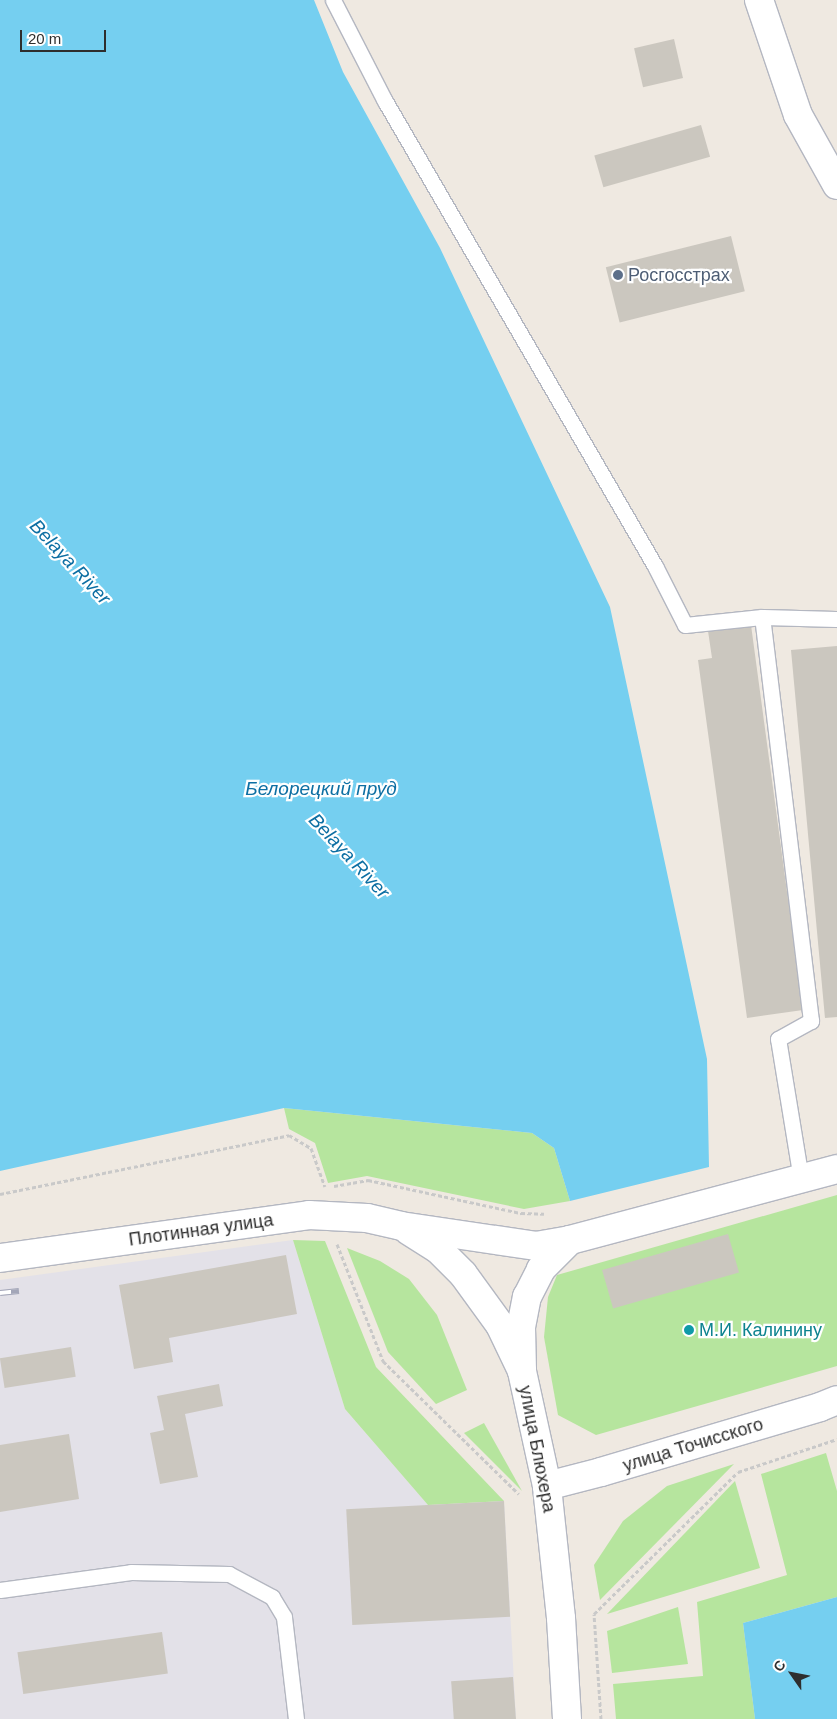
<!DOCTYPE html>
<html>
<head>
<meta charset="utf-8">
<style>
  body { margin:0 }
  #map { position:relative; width:837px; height:1719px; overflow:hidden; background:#efe9e1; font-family:Arial,sans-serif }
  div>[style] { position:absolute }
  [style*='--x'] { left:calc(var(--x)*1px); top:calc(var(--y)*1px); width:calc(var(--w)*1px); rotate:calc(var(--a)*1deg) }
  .industrial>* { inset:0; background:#e3e1e8 }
  .green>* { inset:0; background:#b6e59e }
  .water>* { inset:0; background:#75cff0 }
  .building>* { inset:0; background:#cbc7bf; transform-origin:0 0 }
  .path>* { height:3px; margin-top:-1.5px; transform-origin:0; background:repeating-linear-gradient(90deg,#c9c9c9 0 4px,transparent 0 6.5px) }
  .roads { filter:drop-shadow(1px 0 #b4b7c1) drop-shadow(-1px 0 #b4b7c1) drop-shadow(0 1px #b4b7c1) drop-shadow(0 -1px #b4b7c1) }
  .service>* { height:15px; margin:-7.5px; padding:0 7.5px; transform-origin:7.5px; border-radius:7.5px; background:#fff }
  .minor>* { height:28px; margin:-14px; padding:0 14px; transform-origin:14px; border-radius:14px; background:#fff }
  .tertiary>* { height:28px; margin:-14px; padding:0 14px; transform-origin:14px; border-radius:14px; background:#fff }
  .secondary>* { height:28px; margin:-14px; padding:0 14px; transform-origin:14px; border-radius:14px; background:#fff }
  .rail>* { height:5.5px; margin-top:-2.75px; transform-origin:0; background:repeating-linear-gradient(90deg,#fff 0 11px,#a3a6b8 0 22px); box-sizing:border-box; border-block:1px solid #a3a6b8 }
  .dots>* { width:14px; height:14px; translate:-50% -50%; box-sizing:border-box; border:2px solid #fff; border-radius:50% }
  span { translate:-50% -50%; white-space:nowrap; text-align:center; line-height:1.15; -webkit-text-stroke:4.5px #fff; paint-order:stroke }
  .service-label { font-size:18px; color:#4e5e75 }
  .left { translate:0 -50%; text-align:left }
  .street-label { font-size:18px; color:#2e2e2e }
  .culture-label { font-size:18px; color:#0d838f }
  .water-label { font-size:19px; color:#0d6fa3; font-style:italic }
  .north { position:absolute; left:767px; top:1649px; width:50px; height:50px; -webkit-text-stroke:4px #fff; paint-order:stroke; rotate:303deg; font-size:14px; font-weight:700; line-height:20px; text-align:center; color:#2e2e2e }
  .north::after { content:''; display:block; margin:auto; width:18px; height:22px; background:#2e2e2e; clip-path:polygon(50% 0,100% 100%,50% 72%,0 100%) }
  .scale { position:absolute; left:20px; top:30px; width:86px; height:22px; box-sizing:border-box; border:2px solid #2e2e2e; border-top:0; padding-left:6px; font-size:15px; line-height:18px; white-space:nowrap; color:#2e2e2e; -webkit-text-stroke:4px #fff; paint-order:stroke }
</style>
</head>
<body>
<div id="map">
  <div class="industrial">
    <div style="clip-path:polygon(293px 1240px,345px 1409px,428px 1505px,504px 1501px,516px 1719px,0 1719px,0 1280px)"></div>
  </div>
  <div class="green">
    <div style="clip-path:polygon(284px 1108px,532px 1133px,554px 1148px,570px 1201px,524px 1209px,367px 1176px,328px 1183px,315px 1143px,289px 1129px)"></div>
    <div style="clip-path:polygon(837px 1195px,837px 1366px,596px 1435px,558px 1415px,544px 1337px,548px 1297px,557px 1275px)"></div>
    <div style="clip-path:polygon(293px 1240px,325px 1241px,376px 1367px,504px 1501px,428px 1505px,345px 1409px)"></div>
    <div style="clip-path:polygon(347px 1248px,380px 1261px,409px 1279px,437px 1315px,467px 1390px,436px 1404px,388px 1352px)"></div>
    <div style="clip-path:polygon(484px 1423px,522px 1491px,464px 1433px)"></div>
    <div style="clip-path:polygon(826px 1453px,837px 1491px,837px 1597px,743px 1623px,755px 1719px,616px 1719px,613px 1684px,703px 1676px,697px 1602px,787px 1575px,761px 1474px)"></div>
    <div style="clip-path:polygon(734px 1464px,600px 1600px,594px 1565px,623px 1521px,667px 1486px)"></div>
    <div style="clip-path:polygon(735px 1481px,760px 1568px,607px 1614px)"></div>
    <div style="clip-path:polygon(678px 1607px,688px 1664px,612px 1673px,607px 1631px)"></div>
  </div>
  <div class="water">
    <div style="clip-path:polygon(0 0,314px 0,343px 72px,440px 248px,610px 607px,707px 1059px,709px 1167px,570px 1201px,554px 1148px,532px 1133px,284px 1108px,0 1171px)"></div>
    <div style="clip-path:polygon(837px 1597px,837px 1719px,755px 1719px,743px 1623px)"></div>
  </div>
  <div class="building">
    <div style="left:674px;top:39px;width:40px;height:41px;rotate:77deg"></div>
    <div style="left:701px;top:125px;width:33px;height:111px;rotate:74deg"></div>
    <div style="left:731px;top:236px;width:57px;height:129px;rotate:76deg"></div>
    <div style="clip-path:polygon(751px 625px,803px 1010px,747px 1018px,698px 660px,712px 658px,708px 631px)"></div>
    <div style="clip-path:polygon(837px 646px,837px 1017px,825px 1018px,791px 650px)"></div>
    <div style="left:728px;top:1234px;width:40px;height:131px;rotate:74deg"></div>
    <div style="clip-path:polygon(286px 1255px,297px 1314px,169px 1338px,173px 1362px,134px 1369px,119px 1285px)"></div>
    <div style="left:71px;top:1347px;width:30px;height:72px;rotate:81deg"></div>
    <div style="clip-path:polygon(219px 1384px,223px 1406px,185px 1414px,198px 1477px,160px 1484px,150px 1433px,164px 1430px,157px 1396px)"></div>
    <div style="clip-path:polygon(69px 1434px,79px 1499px,0 1512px,0 1445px)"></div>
    <div style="left:504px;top:1501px;width:116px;height:158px;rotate:87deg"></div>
    <div style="left:162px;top:1632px;width:42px;height:146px;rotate:82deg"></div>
    <div style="left:513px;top:1677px;width:42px;height:62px;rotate:86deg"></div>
  </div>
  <div class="path">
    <div style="--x:334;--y:1186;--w:35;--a:-10"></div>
    <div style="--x:368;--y:1180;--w:157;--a:12.2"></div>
    <div style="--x:521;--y:1213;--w:23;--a:2"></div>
    <div style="--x:0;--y:1194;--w:295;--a:-11.5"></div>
    <div style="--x:289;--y:1135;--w:26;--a:31"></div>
    <div style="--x:311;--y:1148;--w:41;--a:70.3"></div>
    <div style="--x:337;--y:1244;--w:126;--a:68.5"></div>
    <div style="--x:383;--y:1361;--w:190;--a:44.4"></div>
    <div style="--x:601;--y:1719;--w:105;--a:-93.8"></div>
    <div style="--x:594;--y:1614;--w:202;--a:-44.6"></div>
    <div style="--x:738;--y:1472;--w:104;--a:-18.4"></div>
  </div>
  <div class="roads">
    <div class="service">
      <div style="--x:333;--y:0;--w:114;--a:62.8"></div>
      <div style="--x:385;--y:101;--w:538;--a:59.86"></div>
      <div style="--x:655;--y:566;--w:66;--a:63"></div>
      <div style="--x:685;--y:625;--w:77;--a:-5.9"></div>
      <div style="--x:801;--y:1179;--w:142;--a:-99.3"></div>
      <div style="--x:778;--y:1039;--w:38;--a:-29"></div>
      <div style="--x:811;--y:1021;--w:407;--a:-96.9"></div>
      <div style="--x:762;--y:617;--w:75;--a:1.5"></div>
      <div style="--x:0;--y:1590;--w:132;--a:-7.8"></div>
      <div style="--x:131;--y:1572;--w:98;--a:1.2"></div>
      <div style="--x:229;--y:1574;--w:49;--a:28.1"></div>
      <div style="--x:272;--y:1597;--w:23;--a:59"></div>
      <div style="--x:284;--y:1617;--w:103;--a:83.3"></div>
    </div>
    <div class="minor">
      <div style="--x:759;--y:0;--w:121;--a:71.3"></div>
      <div style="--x:798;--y:115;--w:80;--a:60.9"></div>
    </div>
    <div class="tertiary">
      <div style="--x:409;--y:1231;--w:34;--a:32"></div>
      <div style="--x:438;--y:1249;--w:35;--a:45"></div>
      <div style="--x:463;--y:1274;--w:63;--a:54"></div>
      <div style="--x:500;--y:1325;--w:51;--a:64.4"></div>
      <div style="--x:0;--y:1258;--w:312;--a:-7.9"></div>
      <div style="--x:309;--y:1215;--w:58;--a:3"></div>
      <div style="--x:367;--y:1218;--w:35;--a:13"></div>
      <div style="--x:401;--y:1226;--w:136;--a:8.4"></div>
      <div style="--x:536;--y:1246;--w:35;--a:-10"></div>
    </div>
    <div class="secondary">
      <div style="--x:547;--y:1486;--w:56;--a:-14.5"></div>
      <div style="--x:601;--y:1472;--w:228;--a:-16.5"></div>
      <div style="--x:820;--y:1407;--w:18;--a:-22"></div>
      <div style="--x:567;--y:1719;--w:101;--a:-93.4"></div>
      <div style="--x:561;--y:1618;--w:133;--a:-96.1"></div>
      <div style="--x:547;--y:1486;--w:118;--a:-102.3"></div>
      <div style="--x:522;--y:1371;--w:44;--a:-91.3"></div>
      <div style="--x:521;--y:1327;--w:31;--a:-79"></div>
      <div style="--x:527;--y:1297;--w:31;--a:-63"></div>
      <div style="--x:541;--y:1269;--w:41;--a:-45"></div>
      <div style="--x:570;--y:1240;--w:276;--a:-14.9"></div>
    </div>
  </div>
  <div class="rail">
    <div style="--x:0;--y:1293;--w:19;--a:-6"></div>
  </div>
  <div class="dots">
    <div style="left:618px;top:275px;background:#5c6f8a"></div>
    <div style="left:689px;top:1330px;background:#0f9aa8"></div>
  </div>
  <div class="service-label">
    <span class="left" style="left:628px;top:275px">Росгосстрах</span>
  </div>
  <div class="street-label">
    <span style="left:201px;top:1230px;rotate:-8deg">Плотинная улица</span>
    <span style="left:693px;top:1445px;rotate:-17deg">улица Точисского</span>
    <span style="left:537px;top:1449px;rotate:79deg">улица Блюхера</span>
  </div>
  <div class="culture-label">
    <span class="left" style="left:699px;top:1330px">М.И. Калинину</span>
  </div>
  <div class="water-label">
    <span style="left:70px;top:562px;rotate:47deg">Belaya River</span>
    <span style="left:321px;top:789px">Белорецкий пруд</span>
    <span style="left:349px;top:856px;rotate:47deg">Belaya River</span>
  </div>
  <div class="north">С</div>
  <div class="scale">20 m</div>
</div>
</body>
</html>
